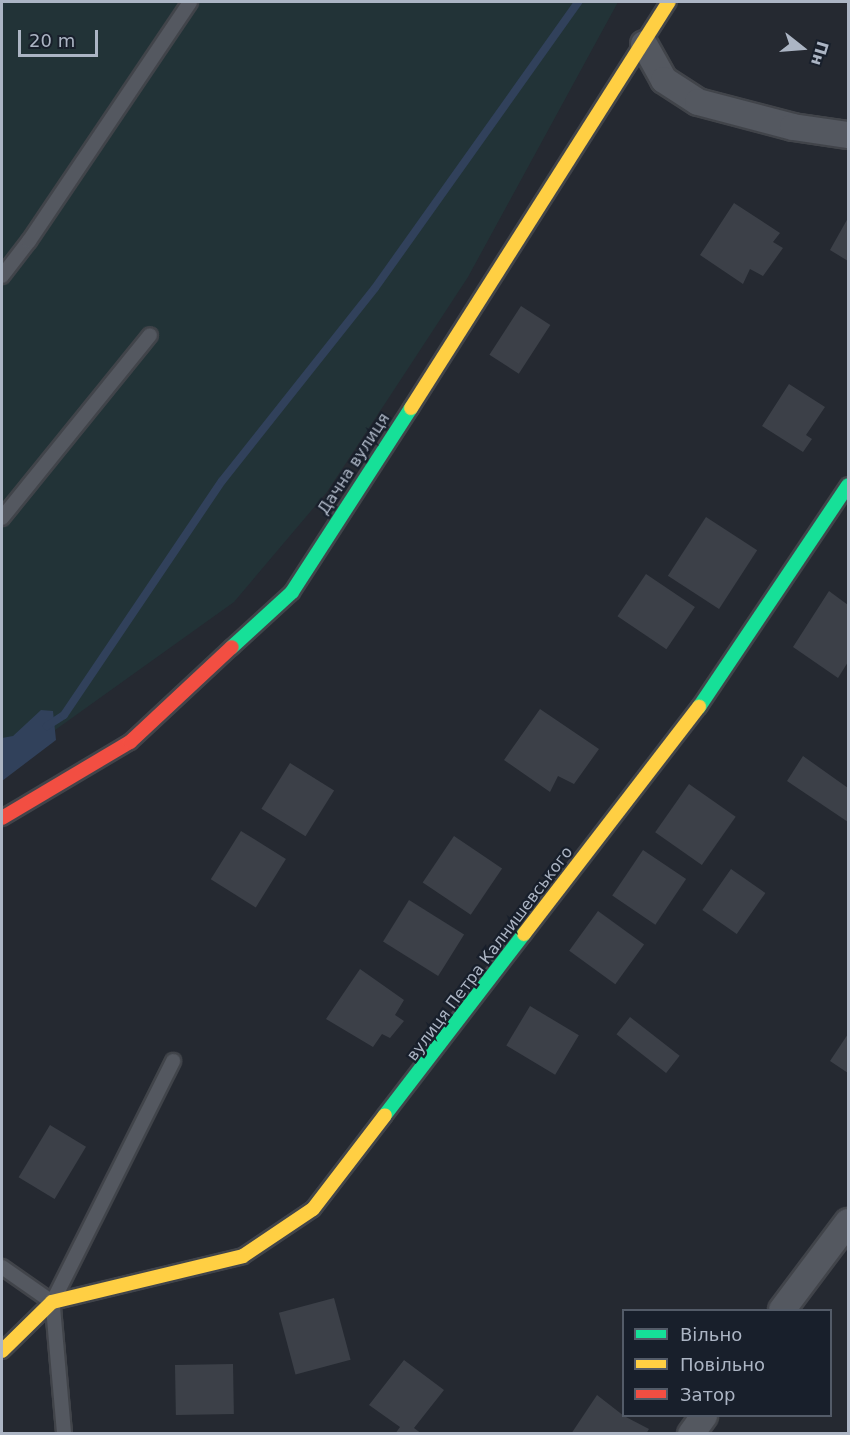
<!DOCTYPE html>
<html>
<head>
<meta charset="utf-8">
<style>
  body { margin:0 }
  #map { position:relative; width:850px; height:1435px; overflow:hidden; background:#252931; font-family:"DejaVu Sans",sans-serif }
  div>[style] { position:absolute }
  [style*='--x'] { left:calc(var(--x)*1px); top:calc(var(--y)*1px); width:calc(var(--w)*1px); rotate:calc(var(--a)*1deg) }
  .green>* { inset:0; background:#223337 }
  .water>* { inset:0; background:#31415b }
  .stream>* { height:8px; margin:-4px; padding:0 4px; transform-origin:4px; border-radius:4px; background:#31415b }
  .building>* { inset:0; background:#3c4048; transform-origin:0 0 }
  .roads { filter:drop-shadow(2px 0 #41444a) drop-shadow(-2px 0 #41444a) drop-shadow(0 2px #41444a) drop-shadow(0 -2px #41444a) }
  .lane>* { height:14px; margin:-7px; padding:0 7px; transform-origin:7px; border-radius:7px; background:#545860 }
  .street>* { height:26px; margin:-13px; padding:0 13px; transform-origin:13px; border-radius:13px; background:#545860 }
  .fast>* { height:14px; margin:-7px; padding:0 7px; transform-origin:7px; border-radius:7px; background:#16e098 }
  .slow>* { height:14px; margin:-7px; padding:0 7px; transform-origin:7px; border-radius:7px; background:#ffcf43 }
  .jam>* { height:14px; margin:-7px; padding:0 7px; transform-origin:7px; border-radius:7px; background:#f24e42 }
  span { translate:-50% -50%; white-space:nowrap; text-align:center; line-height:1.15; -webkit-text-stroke:4.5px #181f2b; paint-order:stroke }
  .street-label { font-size:16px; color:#acb5c4 }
  .frame { position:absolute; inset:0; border:3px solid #acb5c4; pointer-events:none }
  .legend { position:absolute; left:622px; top:1309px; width:210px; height:108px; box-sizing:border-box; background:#181f2b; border:2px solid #535b68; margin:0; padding:8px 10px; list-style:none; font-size:18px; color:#acb5c4 }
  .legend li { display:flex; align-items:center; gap:12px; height:30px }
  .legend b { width:30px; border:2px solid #535b68 }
  .north { position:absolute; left:772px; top:18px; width:60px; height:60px; -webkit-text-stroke:4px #181f2b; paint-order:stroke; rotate:107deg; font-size:16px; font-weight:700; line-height:24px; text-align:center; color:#acb5c4 }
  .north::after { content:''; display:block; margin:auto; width:21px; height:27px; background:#acb5c4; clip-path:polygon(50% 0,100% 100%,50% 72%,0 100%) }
  .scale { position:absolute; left:18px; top:30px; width:80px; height:27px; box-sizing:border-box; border:3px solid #acb5c4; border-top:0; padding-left:8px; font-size:18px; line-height:21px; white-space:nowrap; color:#acb5c4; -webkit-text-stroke:4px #181f2b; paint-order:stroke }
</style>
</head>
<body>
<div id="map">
  <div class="green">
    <div style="clip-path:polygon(2px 2px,618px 2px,468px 277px,327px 492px,234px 602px,2px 768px)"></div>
  </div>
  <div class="water">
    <div style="clip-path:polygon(41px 710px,53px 711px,56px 740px,2px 781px,2px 738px,13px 736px)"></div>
  </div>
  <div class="stream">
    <div style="--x:47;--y:726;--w:20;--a:-33"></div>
    <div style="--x:64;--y:715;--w:282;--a:-56"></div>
    <div style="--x:222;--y:481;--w:246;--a:-51.6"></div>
    <div style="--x:375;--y:288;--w:351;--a:-54.6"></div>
  </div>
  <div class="building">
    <div style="clip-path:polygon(734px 203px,780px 233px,773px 242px,783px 248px,763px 276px,750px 269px,743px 284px,700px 255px)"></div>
    <div style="clip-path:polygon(848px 218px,848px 261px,830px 250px)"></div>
    <div style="left:521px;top:306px;width:35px;height:58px;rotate:33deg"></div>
    <div style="clip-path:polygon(789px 384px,825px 407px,806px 435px,812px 439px,803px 452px,762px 426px)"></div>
    <div style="left:706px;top:517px;width:61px;height:70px;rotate:33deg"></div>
    <div style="left:646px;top:574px;width:59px;height:51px;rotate:34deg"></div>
    <div style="clip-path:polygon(829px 591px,848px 605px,848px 662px,838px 678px,793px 647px)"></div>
    <div style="clip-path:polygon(540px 709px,599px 749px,574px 784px,558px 776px,550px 792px,504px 760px)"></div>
    <div style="clip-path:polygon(803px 756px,848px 788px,848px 822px,787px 781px)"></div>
    <div style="left:290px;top:763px;width:52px;height:54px;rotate:32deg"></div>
    <div style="left:689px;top:784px;width:57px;height:59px;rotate:35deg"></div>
    <div style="left:241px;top:831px;width:53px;height:57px;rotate:32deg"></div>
    <div style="left:454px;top:836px;width:58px;height:56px;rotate:34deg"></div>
    <div style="left:643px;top:850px;width:52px;height:55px;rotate:34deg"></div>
    <div style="left:731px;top:869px;width:42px;height:50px;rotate:35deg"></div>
    <div style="left:409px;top:900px;width:65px;height:49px;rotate:32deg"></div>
    <div style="left:598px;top:911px;width:57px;height:49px;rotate:36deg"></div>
    <div style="clip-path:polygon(360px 969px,404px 1000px,395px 1015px,404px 1021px,390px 1038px,382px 1034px,373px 1047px,326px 1019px)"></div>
    <div style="left:530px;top:1006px;width:57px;height:46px;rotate:31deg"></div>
    <div style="left:630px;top:1017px;width:63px;height:22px;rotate:38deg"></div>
    <div style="clip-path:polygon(848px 1034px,848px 1073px,830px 1061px)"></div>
    <div style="left:50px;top:1125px;width:42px;height:61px;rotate:31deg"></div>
    <div style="left:334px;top:1298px;width:64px;height:57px;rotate:75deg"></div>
    <div style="clip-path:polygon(404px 1360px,444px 1390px,414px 1428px,422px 1434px,395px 1434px,400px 1427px,369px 1405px)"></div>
    <div style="left:233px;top:1364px;width:50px;height:58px;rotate:89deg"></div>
    <div style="clip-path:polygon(597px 1395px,624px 1416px,649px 1429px,646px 1434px,571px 1434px)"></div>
  </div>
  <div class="roads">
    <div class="lane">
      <div style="--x:2;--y:276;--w:44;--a:-52.4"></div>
      <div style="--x:29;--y:241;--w:288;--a:-56"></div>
      <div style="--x:2;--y:518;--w:235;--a:-51"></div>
      <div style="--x:2;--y:1267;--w:61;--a:35"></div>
      <div style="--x:55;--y:1297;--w:264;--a:-63.4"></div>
      <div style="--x:53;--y:1307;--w:127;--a:85"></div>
    </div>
    <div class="street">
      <div style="--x:644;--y:44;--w:41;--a:60.9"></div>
      <div style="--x:664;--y:80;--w:40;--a:32.9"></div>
      <div style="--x:698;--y:102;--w:98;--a:14.7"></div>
      <div style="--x:793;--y:127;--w:56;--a:8.3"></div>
      <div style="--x:782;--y:1310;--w:110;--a:-53.1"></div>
      <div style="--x:691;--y:1434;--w:22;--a:-54"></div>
    </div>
    <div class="fast">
      <div style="--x:232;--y:647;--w:81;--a:-42.5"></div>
      <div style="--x:292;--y:592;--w:219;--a:-57.1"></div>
      <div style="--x:699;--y:707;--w:267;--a:-56.1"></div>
      <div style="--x:385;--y:1115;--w:228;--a:-52.5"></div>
    </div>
    <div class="slow">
      <div style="--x:411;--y:408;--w:481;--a:-57.6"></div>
      <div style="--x:524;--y:934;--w:287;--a:-52.4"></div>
      <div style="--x:2;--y:1351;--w:70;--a:-44.4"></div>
      <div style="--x:52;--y:1302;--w:196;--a:-13.5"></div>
      <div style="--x:243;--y:1256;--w:84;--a:-33.9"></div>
      <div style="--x:313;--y:1209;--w:118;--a:-52.5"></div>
    </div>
    <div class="jam">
      <div style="--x:2;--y:818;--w:149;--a:-30.7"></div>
      <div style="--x:130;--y:742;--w:139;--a:-43"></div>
    </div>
  </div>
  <div class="street-label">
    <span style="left:354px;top:464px;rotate:-57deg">Дачна вулиця</span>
    <span style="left:490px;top:954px;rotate:-53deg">вулиця Петра Калнишевського</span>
  </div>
  <div class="frame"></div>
  <ul class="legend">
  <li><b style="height:8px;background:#16e098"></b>Вільно</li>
  <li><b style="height:8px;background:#ffcf43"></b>Повільно</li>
  <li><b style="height:8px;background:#f24e42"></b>Затор</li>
  </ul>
  <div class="north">Пн</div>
  <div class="scale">20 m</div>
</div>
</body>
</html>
